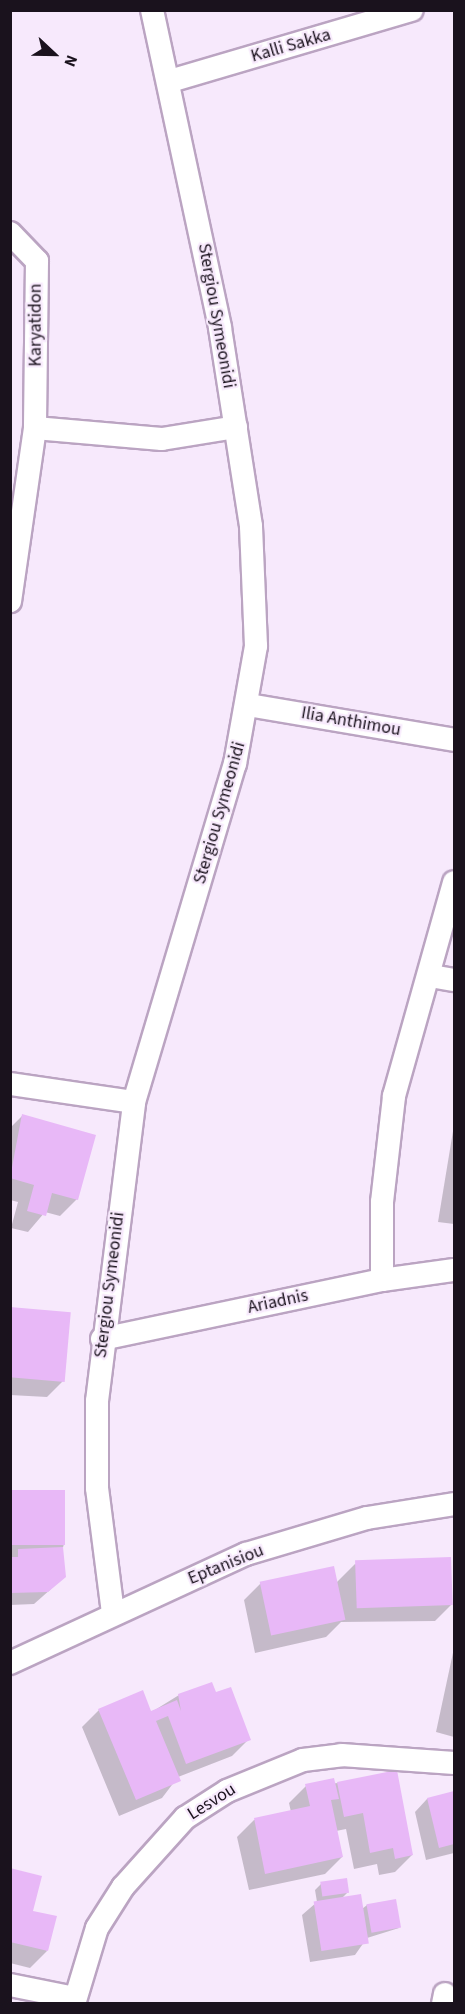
<!DOCTYPE html>
<html>
<head>
<meta charset="utf-8">
<style>
  body { margin:0 }
  #map { position:relative; width:465px; height:2014px; overflow:hidden; background:#f7e9fc; font-family:"Source Sans 3",sans-serif }
  div>[style] { position:absolute }
  [style*='--x'] { left:calc(var(--x)*1px); top:calc(var(--y)*1px); width:calc(var(--w)*1px); rotate:calc(var(--a)*1deg) }
  .shadow>* { inset:0; background:#0003 }
  .building>* { inset:0; background:#e8b8f7; transform-origin:0 0 }
  .roads { filter:drop-shadow(2px 0 #bba4c2) drop-shadow(-2px 0 #bba4c2) drop-shadow(0 2px #bba4c2) drop-shadow(0 -2px #bba4c2) }
  .minor>* { height:22px; margin:-11px; padding:0 11px; transform-origin:11px; border-radius:11px; background:#fff }
  span { translate:-50% -50%; white-space:nowrap; text-align:center; line-height:1.15; -webkit-text-stroke:4.5px #f7e9fc; paint-order:stroke }
  .street-label { font-size:18px; color:#1a121d }
  .frame { position:absolute; inset:0; border:12px solid #1a121d; pointer-events:none }
  .north { position:absolute; left:24px; top:24px; width:60px; height:60px; -webkit-text-stroke:4px #f7e9fc; paint-order:stroke; rotate:112deg; font-size:16px; font-weight:700; line-height:24px; text-align:center; color:#1a121d }
  .north::after { content:''; display:block; margin:auto; width:21px; height:27px; background:#1a121d; clip-path:polygon(50% 0,100% 100%,50% 72%,0 100%) }
</style>
</head>
<body>
<div id="map">
  <div class="shadow">
    <div style="clip-path:polygon(22px 1116px,77px 1199px,60px 1216px,45px 1212px,28px 1232px,11px 1228px,18px 1202px,10px 1200px,10px 1128px)"></div>
    <div style="clip-path:polygon(454px 1125px,454px 1224px,438px 1222px)"></div>
    <div style="clip-path:polygon(10px 1309px,64px 1380px,47px 1397px,10px 1395px)"></div>
    <div style="clip-path:polygon(10px 1492px,64px 1544px,51px 1589px,34px 1604px,10px 1605px)"></div>
    <div style="clip-path:polygon(355px 1564px,452px 1604px,435px 1621px,341px 1622px,326px 1637px,255px 1653px,244px 1600px,261px 1583px,336px 1583px)"></div>
    <div style="clip-path:polygon(454px 1648px,454px 1737px,436px 1732px)"></div>
    <div style="clip-path:polygon(215px 1694px,249px 1739px,232px 1756px,178px 1777px,162px 1798px,119px 1816px,82px 1727px,99px 1710px,150px 1713px,179px 1695px)"></div>
    <div style="clip-path:polygon(338px 1783px,412px 1855px,395px 1872px,379px 1875px,377px 1864px,354px 1869px,346px 1829px,336px 1831px,342px 1857px,325px 1874px,249px 1890px,237px 1837px,254px 1820px,291px 1812px,289px 1803px,306px 1786px)"></div>
    <div style="clip-path:polygon(454px 1793px,454px 1853px,426px 1860px,415px 1812px,427px 1799px)"></div>
    <div style="clip-path:polygon(10px 1869px,47px 1951px,30px 1968px,10px 1963px)"></div>
    <div style="clip-path:polygon(321px 1884px,348px 1892px,342px 1898px,362px 1909px,367px 1905px,399px 1928px,367px 1938px,355px 1955px,310px 1962px,302px 1915px,317px 1902px,315px 1890px)"></div>
  </div>
  <div class="building">
    <div style="clip-path:polygon(22px 1114px,96px 1135px,78px 1200px,52px 1193px,46px 1216px,27px 1211px,34px 1185px,10px 1178px)"></div>
    <div style="left:10px;top:1307px;width:61px;height:70px;rotate:5deg"></div>
    <div style="left:10px;top:1490px;width:55px;height:55px"></div>
    <div style="clip-path:polygon(63px 1547px,66px 1577px,48px 1592px,10px 1593px,10px 1557px,18px 1557px,18px 1549px)"></div>
    <div style="left:451px;top:1557px;width:48px;height:96px;rotate:88deg"></div>
    <div style="left:334px;top:1566px;width:55px;height:76px;rotate:78deg"></div>
    <div style="clip-path:polygon(212px 1682px,216px 1692px,231px 1687px,251px 1740px,186px 1764px,168px 1716px,156px 1721px,181px 1781px,136px 1800px,98px 1709px,143px 1690px,151px 1711px,177px 1700px,181px 1711px,178px 1694px)"></div>
    <div style="clip-path:polygon(397px 1770px,413px 1855px,395px 1859px,393px 1848px,370px 1853px,363px 1813px,344px 1817px,337px 1782px)"></div>
    <div style="clip-path:polygon(334px 1778px,339px 1799px,331px 1800px,343px 1857px,265px 1874px,254px 1818px,310px 1806px,305px 1784px)"></div>
    <div style="clip-path:polygon(454px 1791px,454px 1844px,439px 1848px,427px 1798px)"></div>
    <div style="clip-path:polygon(10px 1868px,42px 1876px,33px 1911px,57px 1916px,48px 1951px,10px 1942px)"></div>
    <div style="left:347px;top:1878px;width:15px;height:27px;rotate:82deg"></div>
    <div style="left:361px;top:1894px;width:50px;height:48px;rotate:81deg"></div>
    <div style="left:396px;top:1899px;width:29px;height:30px;rotate:80deg"></div>
  </div>
  <div class="roads">
    <div class="minor">
      <div style="--x:170;--y:81;--w:252;--a:-16.4"></div>
      <div style="--x:10;--y:233;--w:39;--a:46"></div>
      <div style="--x:37;--y:261;--w:167;--a:90.7"></div>
      <div style="--x:35;--y:428;--w:175;--a:98.2"></div>
      <div style="--x:35;--y:428;--w:127;--a:5"></div>
      <div style="--x:162;--y:439;--w:75;--a:-9.2"></div>
      <div style="--x:248;--y:705;--w:209;--a:9.6"></div>
      <div style="--x:431;--y:976;--w:23;--a:10"></div>
      <div style="--x:10;--y:1084;--w:125;--a:8.3"></div>
      <div style="--x:382;--y:1280;--w:78;--a:-90"></div>
      <div style="--x:382;--y:1202;--w:107;--a:-83.5"></div>
      <div style="--x:394;--y:1096;--w:222;--a:-74.3"></div>
      <div style="--x:102;--y:1339;--w:286;--a:-11.9"></div>
      <div style="--x:382;--y:1280;--w:73;--a:-7.9"></div>
      <div style="--x:113;--y:1613;--w:126;--a:-97.3"></div>
      <div style="--x:97;--y:1488;--w:87;--a:-90"></div>
      <div style="--x:97;--y:1401;--w:301;--a:-82.9"></div>
      <div style="--x:134;--y:1102;--w:353;--a:-73.4"></div>
      <div style="--x:235;--y:764;--w:120;--a:-79.9"></div>
      <div style="--x:256;--y:646;--w:120;--a:-92.4"></div>
      <div style="--x:251;--y:526;--w:201;--a:-98.9"></div>
      <div style="--x:220;--y:327;--w:324;--a:-102.1"></div>
      <div style="--x:10;--y:1663;--w:260;--a:-24.8"></div>
      <div style="--x:246;--y:1554;--w:126;--a:-16.6"></div>
      <div style="--x:367;--y:1518;--w:88;--a:-9.1"></div>
      <div style="--x:10;--y:1985;--w:66;--a:11.3"></div>
      <div style="--x:74;--y:2004;--w:79;--a:-73.2"></div>
      <div style="--x:97;--y:1928;--w:49;--a:-57.6"></div>
      <div style="--x:123;--y:1887;--w:93;--a:-48.1"></div>
      <div style="--x:185;--y:1818;--w:50;--a:-32.7"></div>
      <div style="--x:227;--y:1791;--w:82;--a:-22.2"></div>
      <div style="--x:303;--y:1760;--w:39;--a:-7"></div>
      <div style="--x:342;--y:1755;--w:112;--a:4.1"></div>
      <div style="--x:443;--y:2004;--w:10;--a:-79"></div>
    </div>
  </div>
  <div class="street-label">
    <span style="left:291px;top:46px;rotate:-16deg">Kalli Sakka</span>
    <span style="left:216px;top:316px;rotate:80deg">Stergiou Symeonidi</span>
    <span style="left:36px;top:325px;rotate:-90deg">Karyatidon</span>
    <span style="left:351px;top:722px;rotate:10deg">Ilia Anthimou</span>
    <span style="left:220px;top:813px;rotate:-74deg">Stergiou Symeonidi</span>
    <span style="left:110px;top:1285px;rotate:-83deg">Stergiou Symeonidi</span>
    <span style="left:278px;top:1302px;rotate:-12deg">Ariadnis</span>
    <span style="left:226px;top:1565px;rotate:-22deg">Eptanisiou</span>
    <span style="left:212px;top:1802px;rotate:-32deg">Lesvou</span>
  </div>
  <div class="frame"></div>
  <div class="north">N</div>
</div>
</body>
</html>
